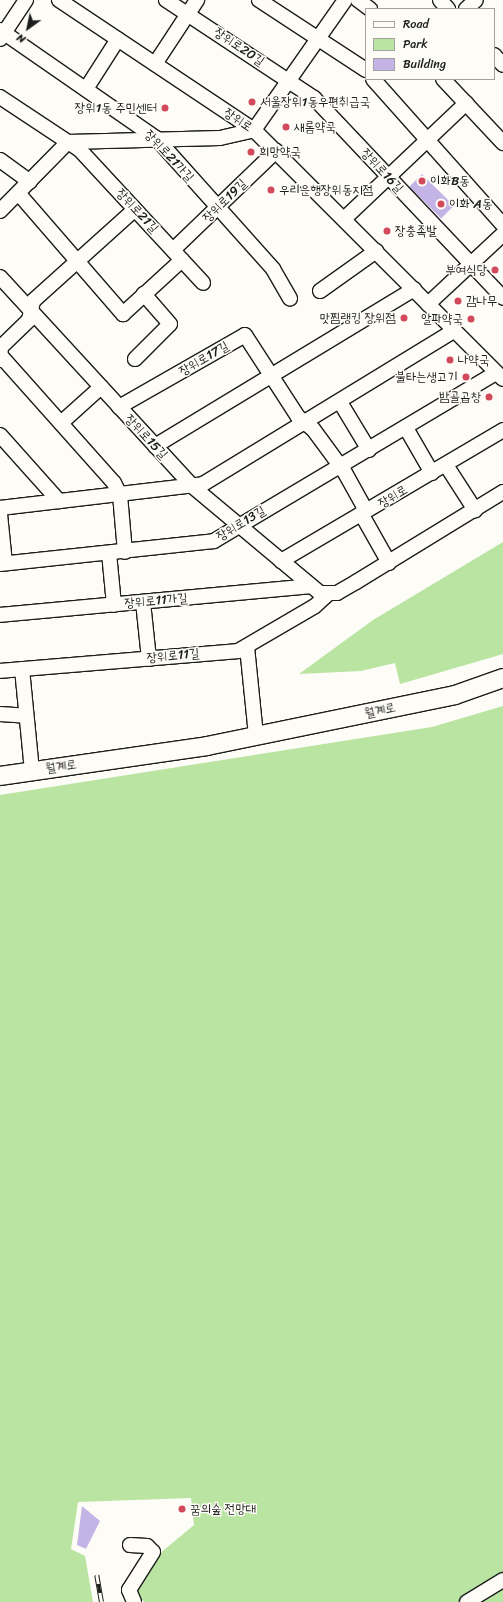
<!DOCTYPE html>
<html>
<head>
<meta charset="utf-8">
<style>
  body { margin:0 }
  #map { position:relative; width:503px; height:1602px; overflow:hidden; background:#fdfcf7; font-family:Sriracha,"Poor Story",sans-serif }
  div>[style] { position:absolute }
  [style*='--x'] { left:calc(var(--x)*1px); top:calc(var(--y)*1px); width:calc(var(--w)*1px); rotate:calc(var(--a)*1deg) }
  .green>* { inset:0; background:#b9e4a1 }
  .building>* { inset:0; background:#c4b4e5; transform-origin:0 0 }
  .roads { filter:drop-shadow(1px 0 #1c1c1c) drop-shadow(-1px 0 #1c1c1c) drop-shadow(0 1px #1c1c1c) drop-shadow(0 -1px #1c1c1c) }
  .minor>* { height:14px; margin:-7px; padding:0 7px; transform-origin:7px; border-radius:7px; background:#fdfcf7 }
  .major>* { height:18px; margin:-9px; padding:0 9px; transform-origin:9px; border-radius:9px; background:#fdfcf7 }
  .rail>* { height:4.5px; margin-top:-2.25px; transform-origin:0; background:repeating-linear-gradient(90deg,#fdfcf7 0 9px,#1c1c1c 0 18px); box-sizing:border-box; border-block:1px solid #1c1c1c }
  .dots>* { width:11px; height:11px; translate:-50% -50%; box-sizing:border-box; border:2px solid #fdfcf7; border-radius:50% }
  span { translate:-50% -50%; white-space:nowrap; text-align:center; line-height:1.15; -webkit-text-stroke:3px #fdfcf7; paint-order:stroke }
  .street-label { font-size:13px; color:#1c1c1c }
  .poi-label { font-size:13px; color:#1c1c1c }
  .left { translate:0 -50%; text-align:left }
  .right { translate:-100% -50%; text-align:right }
  .legend { position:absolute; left:365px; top:8px; width:130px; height:72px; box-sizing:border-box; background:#fdfcf7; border:1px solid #a3a29f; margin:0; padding:5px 7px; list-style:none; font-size:12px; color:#1c1c1c }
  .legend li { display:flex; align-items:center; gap:8px; height:20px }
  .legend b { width:20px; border:1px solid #a3a29f }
  .north { position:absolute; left:8px; top:8px; width:40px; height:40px; -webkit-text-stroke:3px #fdfcf7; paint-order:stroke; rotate:213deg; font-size:11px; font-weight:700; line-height:16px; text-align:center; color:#1c1c1c }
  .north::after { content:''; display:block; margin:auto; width:14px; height:18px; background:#1c1c1c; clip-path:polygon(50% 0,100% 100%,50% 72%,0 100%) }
</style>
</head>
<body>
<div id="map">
  <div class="green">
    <div style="clip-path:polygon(503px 542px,503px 654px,400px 684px,395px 663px,361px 671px,299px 674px,373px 620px)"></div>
    <div style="clip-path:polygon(503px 706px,503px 1602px,145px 1602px,134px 1595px,159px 1554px,194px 1525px,191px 1498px,78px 1502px,71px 1549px,85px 1556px,93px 1602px,0 1602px,0 795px,432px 727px)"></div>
  </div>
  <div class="building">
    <div style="left:422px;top:174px;width:45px;height:18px;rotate:45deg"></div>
    <div style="clip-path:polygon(82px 1506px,100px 1521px,86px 1549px,77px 1545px)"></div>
  </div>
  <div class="roads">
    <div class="minor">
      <div style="--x:59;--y:0;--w:234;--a:33.7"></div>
      <div style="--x:254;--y:130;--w:352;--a:45"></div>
      <div style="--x:166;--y:0;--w:178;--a:33.5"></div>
      <div style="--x:314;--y:98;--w:275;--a:46.6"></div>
      <div style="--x:259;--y:0;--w:128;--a:33.2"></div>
      <div style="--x:358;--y:0;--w:15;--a:37"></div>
      <div style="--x:440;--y:0;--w:12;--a:48"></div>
      <div style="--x:466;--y:9;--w:13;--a:-42"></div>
      <div style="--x:0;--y:30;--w:190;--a:34.7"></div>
      <div style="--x:156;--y:138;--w:176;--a:48.2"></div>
      <div style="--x:273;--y:269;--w:34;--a:60"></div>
      <div style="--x:0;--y:39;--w:47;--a:-56.3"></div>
      <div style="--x:494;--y:55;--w:13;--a:48"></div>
      <div style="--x:155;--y:64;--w:77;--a:-56.7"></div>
      <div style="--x:373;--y:79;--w:195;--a:48.3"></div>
      <div style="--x:443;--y:79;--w:88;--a:46.8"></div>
      <div style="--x:86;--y:89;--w:59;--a:-57.4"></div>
      <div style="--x:0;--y:97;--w:96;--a:33.5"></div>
      <div style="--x:80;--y:150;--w:181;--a:47.2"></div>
      <div style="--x:0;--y:160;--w:37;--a:36"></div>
      <div style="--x:19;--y:194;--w:159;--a:49.1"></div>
      <div style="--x:123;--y:314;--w:80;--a:-42.5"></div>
      <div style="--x:0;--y:211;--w:97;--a:-45.4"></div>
      <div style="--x:68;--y:142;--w:152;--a:-1.5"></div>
      <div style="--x:220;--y:138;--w:35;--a:-13"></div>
      <div style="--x:254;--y:130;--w:159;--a:-55"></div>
      <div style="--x:345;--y:218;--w:167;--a:-43.5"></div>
      <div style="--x:173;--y:250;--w:143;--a:-43.9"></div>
      <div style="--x:0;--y:277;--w:284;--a:47.4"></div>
      <div style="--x:192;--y:486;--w:167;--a:39.9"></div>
      <div style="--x:320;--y:593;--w:17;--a:0"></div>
      <div style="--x:337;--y:593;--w:22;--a:-30"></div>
      <div style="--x:356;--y:582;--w:172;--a:-31.5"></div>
      <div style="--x:320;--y:291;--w:69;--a:-35.5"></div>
      <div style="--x:428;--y:304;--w:103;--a:-43"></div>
      <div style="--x:0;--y:355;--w:171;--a:48.3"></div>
      <div style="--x:114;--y:483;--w:13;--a:63"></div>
      <div style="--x:120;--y:495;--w:57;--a:85"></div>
      <div style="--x:135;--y:359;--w:49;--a:-45"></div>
      <div style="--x:170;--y:324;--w:40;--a:-131"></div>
      <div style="--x:0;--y:360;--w:13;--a:-86"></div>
      <div style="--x:1;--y:347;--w:39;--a:-44"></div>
      <div style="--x:29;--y:320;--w:19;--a:-78"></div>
      <div style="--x:33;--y:301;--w:137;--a:-42"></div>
      <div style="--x:340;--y:402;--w:56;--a:58.9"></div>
      <div style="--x:119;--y:407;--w:145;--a:-29.7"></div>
      <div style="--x:245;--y:335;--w:98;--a:57.1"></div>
      <div style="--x:298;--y:417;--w:19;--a:39"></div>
      <div style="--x:313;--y:429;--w:52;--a:53.6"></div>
      <div style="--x:344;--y:471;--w:41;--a:60.9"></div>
      <div style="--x:364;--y:507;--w:8;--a:104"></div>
      <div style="--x:362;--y:515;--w:55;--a:60.6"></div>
      <div style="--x:61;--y:423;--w:54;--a:-42"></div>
      <div style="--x:406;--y:428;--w:52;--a:60"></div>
      <div style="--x:0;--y:435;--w:89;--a:48.2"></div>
      <div style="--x:155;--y:446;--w:303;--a:-31.2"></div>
      <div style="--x:446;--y:465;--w:54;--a:57.2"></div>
      <div style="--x:0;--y:508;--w:204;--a:-6.7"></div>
      <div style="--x:203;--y:484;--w:294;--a:-31.4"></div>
      <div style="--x:0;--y:514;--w:49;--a:84.2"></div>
      <div style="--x:109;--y:553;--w:52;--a:84.5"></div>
      <div style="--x:281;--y:561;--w:258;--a:-30.5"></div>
      <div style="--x:0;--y:564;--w:215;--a:-6.1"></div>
      <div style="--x:214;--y:541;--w:328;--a:-30.8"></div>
      <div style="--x:143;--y:602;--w:57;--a:84"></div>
      <div style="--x:0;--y:615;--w:312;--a:-5.3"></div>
      <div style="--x:247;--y:647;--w:89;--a:84.2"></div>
      <div style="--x:22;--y:669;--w:102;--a:84.4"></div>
      <div style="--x:0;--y:671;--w:239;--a:-4.8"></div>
      <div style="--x:238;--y:651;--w:89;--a:-30.3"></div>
      <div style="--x:315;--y:606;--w:19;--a:-43"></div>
      <div style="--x:0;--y:714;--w:26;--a:4"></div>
      <div style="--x:130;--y:1545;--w:17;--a:3"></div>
      <div style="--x:147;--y:1546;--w:8;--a:45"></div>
      <div style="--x:153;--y:1552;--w:45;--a:122.3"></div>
      <div style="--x:129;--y:1590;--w:13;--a:67"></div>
      <div style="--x:467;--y:1602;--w:42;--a:-31.4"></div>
    </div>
    <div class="major">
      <div style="--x:0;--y:776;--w:209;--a:-8.2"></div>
      <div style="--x:207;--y:746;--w:253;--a:-11.6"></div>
      <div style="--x:455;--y:695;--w:51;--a:-19.5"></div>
    </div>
  </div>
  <div class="rail">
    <div style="--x:97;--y:1575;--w:27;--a:80"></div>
  </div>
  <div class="dots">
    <div style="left:252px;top:102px;background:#d1495b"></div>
    <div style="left:165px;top:108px;background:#d1495b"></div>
    <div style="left:286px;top:127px;background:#d1495b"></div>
    <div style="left:251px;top:152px;background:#d1495b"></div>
    <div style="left:422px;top:181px;background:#d1495b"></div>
    <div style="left:271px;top:190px;background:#d1495b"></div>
    <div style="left:441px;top:204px;background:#d1495b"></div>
    <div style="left:387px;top:231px;background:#d1495b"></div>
    <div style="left:495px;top:270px;background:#d1495b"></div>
    <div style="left:458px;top:301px;background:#d1495b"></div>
    <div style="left:404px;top:318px;background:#d1495b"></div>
    <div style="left:471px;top:319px;background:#d1495b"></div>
    <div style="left:450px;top:360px;background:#d1495b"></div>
    <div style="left:466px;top:377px;background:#d1495b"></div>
    <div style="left:489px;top:397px;background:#d1495b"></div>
    <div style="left:182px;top:1509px;background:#d1495b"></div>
  </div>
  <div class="street-label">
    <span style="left:239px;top:47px;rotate:34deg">장위로20길</span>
    <span style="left:238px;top:120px;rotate:34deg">장위로</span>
    <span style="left:169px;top:156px;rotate:47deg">장위로21가길</span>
    <span style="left:382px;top:171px;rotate:47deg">장위로16길</span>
    <span style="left:225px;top:201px;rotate:-44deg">장위로19길</span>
    <span style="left:137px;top:211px;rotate:47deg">장위로21길</span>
    <span style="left:204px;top:359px;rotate:-30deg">장위로17길</span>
    <span style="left:146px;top:437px;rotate:47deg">장위로15길</span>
    <span style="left:393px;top:497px;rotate:-31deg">장위로</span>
    <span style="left:241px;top:524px;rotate:-31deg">장위로13길</span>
    <span style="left:156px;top:601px;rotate:-5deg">장위로11가길</span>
    <span style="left:173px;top:656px;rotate:-5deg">장위로11길</span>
    <span style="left:380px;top:711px;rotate:-12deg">월계로</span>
    <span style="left:61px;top:767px;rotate:-8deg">월계로</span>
  </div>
  <div class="poi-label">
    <span class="left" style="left:260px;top:102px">서울장위1동우편취급국</span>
    <span class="right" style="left:157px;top:108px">장위1동 주민센터</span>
    <span class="left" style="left:294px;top:127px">새롬약국</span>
    <span class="left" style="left:259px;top:152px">희망약국</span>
    <span class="left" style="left:430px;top:181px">이화B동</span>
    <span class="left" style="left:279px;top:190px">우리은행장위동지점</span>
    <span class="left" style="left:449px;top:204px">이화 A동</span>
    <span class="left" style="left:395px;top:231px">장충족발</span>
    <span class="right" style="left:487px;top:270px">부여식당</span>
    <span class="left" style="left:466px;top:301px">감나무</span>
    <span class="right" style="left:396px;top:318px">맛찜랭킹 장위점</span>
    <span class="right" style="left:463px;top:319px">알파약국</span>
    <span class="left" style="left:458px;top:360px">나약국</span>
    <span class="right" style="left:458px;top:377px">불타는생고기</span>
    <span class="right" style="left:481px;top:397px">밤골곱창</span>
    <span class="left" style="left:190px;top:1509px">꿈의숲 전망대</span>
  </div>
  <ul class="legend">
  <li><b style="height:5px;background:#fdfcf7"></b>Road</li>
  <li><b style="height:11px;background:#b9e4a1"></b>Park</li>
  <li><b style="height:11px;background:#c4b4e5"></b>Building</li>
  </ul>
  <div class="north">N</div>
</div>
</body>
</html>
